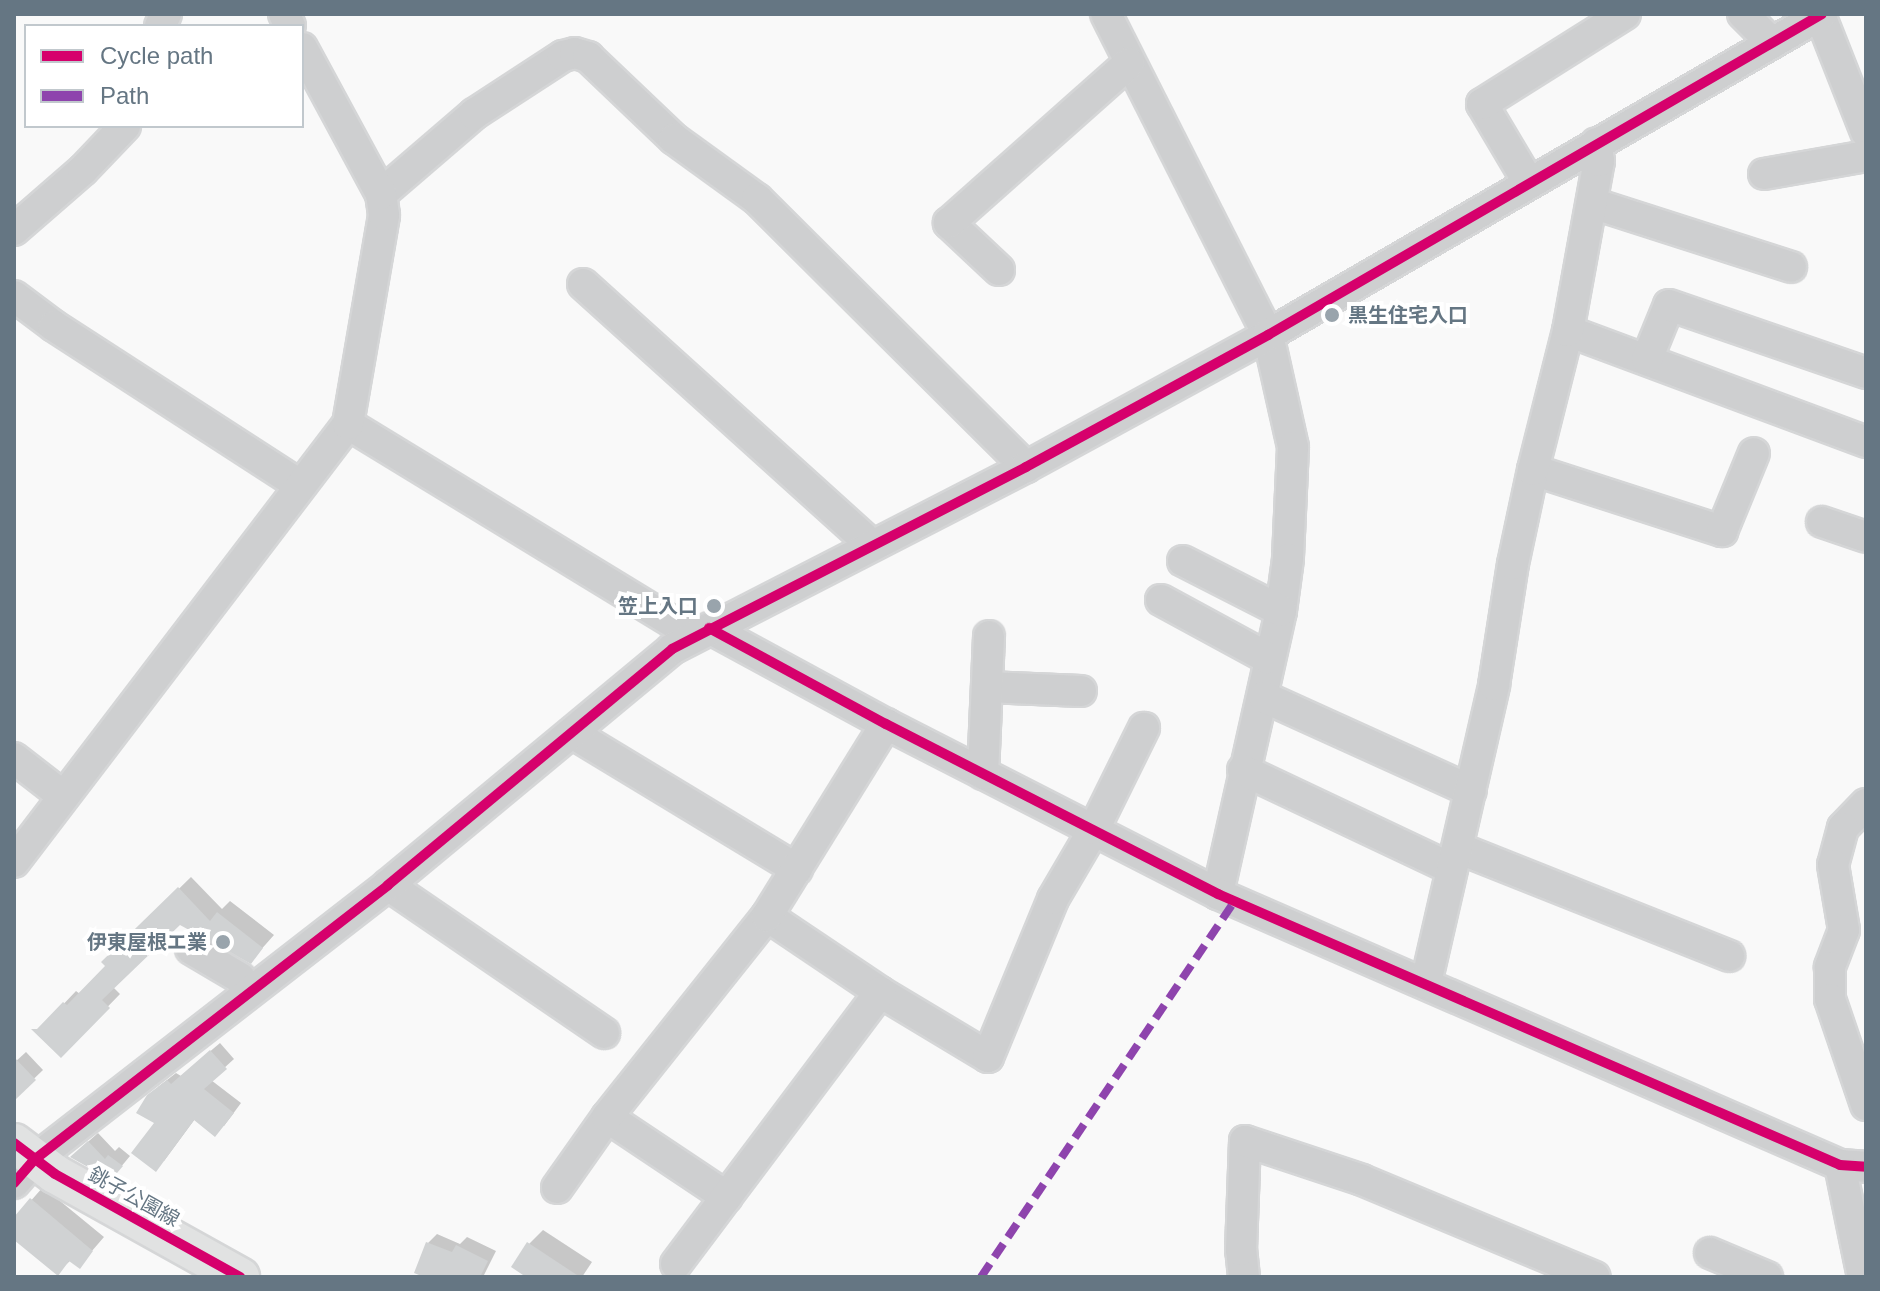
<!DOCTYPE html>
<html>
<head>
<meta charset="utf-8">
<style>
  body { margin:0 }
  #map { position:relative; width:1880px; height:1291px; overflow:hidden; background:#f9f9f9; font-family:Helvetica,"Noto Sans JP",sans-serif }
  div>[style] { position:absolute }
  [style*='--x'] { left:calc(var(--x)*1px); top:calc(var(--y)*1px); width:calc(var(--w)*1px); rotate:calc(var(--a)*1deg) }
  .shadow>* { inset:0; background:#0003 }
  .building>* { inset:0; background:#d0d2d3 }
  .roads { filter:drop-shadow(2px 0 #d5d6d7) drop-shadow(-2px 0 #d5d6d7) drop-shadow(0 2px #d5d6d7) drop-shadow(0 -2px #d5d6d7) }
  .minor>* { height:30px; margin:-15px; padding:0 15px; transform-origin:15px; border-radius:15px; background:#cecfd0 }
  .major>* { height:38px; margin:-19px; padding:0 19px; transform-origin:19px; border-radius:19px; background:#e1e2e2 }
  .quiet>* { height:8px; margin-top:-4px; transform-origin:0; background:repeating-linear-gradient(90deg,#8e44ad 0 16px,transparent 0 24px) }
  .cycleway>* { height:10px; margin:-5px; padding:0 5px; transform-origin:5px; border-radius:5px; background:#d6006c }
  .dots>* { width:22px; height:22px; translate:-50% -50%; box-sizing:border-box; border:4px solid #fff; border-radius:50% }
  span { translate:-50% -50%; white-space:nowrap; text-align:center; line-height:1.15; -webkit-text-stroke:8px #fff; paint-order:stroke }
  .poi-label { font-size:20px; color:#657683; font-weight:700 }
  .left { translate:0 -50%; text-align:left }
  .right { translate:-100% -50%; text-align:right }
  .street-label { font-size:20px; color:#657683 }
  .frame { position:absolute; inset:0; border:16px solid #657683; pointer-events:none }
  .legend { position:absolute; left:24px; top:24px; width:280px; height:104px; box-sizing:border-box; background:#fff; border:2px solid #c1c8cd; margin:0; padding:10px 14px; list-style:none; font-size:24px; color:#657683 }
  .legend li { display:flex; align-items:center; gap:16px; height:40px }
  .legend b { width:40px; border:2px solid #c1c8cd }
</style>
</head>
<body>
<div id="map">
  <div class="shadow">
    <div style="clip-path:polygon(191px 877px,222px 909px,230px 901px,274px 935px,250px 962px,180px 923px,113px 987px,120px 994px,61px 1055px,37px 1032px,76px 991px,80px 994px,108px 966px,104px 962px)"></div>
    <div style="clip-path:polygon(220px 1043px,234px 1059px,211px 1080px,241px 1103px,224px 1126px,195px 1119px,164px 1161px,157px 1123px,158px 1087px,176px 1073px,181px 1076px)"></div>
    <div style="clip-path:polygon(26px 1052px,43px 1070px,17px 1095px,14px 1091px,14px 1063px)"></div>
    <div style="clip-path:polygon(98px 1133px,115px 1151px,119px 1147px,130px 1156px,120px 1168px,81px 1148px)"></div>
    <div style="clip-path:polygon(43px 1187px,104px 1237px,79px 1266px,71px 1260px,57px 1273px,14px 1237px,14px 1220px)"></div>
    <div style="clip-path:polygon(543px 1230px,592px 1262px,582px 1277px,530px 1277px,529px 1244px)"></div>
    <div style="clip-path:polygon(437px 1234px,460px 1244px,467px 1237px,496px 1251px,483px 1277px,421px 1277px,428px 1243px)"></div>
  </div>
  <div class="building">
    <div style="clip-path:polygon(178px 887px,210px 921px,217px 912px,263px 948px,251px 964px,180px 925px,102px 1000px,110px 1008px,61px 1058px,31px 1029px,37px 1029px,63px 1002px,67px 1005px,105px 966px,101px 962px)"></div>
    <div style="clip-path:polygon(210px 1050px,227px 1069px,204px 1089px,234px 1113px,215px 1137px,194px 1120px,156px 1172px,131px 1153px,154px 1123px,136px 1113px,147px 1095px,167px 1080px,171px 1084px)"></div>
    <div style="clip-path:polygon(14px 1057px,36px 1080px,14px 1101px)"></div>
    <div style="clip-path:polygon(88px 1141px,105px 1159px,108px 1155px,123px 1166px,111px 1180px,70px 1157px)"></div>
    <div style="clip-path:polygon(30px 1198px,93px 1251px,80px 1269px,69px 1261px,58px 1276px,14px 1240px,14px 1217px)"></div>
    <div style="clip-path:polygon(426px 1242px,452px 1252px,456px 1245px,488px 1261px,480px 1277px,424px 1277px,414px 1273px)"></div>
    <div style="clip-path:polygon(527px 1242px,580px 1277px,526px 1277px,511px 1267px)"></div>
  </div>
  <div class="roads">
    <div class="minor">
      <div style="--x:284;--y:14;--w:13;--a:63"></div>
      <div style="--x:1106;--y:14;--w:360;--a:63.2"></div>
      <div style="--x:1268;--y:335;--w:115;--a:77.4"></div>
      <div style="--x:1293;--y:447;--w:112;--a:92.6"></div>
      <div style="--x:1288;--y:559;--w:52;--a:97.7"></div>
      <div style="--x:1281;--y:611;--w:290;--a:102.6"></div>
      <div style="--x:1743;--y:14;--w:41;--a:45"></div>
      <div style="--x:1820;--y:15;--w:126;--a:68.5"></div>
      <div style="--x:160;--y:26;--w:13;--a:-63"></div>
      <div style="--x:1764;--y:174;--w:104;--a:-10"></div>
      <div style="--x:1529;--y:183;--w:92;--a:-120.7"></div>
      <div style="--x:1482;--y:104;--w:169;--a:-32.2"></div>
      <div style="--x:381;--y:194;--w:123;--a:-40.7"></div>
      <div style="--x:474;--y:114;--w:106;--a:-33.1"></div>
      <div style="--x:563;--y:56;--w:12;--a:-14"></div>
      <div style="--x:575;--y:53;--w:14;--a:17"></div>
      <div style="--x:588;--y:57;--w:119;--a:43.6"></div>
      <div style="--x:674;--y:139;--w:102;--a:35.9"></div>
      <div style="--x:757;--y:199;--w:380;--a:44.9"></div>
      <div style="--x:1592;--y:203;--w:209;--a:17.8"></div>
      <div style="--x:14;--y:230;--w:91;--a:-41"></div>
      <div style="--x:83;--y:170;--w:61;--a:-46.3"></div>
      <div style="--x:999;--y:270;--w:69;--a:-136.8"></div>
      <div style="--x:949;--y:223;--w:241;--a:-41.6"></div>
      <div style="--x:583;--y:284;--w:389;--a:42.1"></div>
      <div style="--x:14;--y:296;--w:50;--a:36.9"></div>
      <div style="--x:54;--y:326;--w:293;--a:32.9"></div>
      <div style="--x:1568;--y:331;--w:318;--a:20.4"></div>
      <div style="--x:1647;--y:359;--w:58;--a:-67.8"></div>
      <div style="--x:1669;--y:305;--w:208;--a:19"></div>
      <div style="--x:348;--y:424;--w:404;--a:31.4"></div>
      <div style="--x:1533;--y:470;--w:199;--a:17.9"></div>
      <div style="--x:1722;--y:531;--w:84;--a:-67.7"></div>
      <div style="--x:1822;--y:522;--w:46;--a:18.8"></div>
      <div style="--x:1183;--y:561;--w:110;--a:27"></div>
      <div style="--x:1161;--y:600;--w:122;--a:28.5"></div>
      <div style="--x:709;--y:628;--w:201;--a:28.5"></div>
      <div style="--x:886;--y:724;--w:373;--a:27.1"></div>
      <div style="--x:1218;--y:894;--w:678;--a:23.54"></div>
      <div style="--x:1840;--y:1165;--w:26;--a:4"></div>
      <div style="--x:987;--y:687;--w:94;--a:2.4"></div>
      <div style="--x:1264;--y:697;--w:227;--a:24.4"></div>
      <div style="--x:572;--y:733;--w:263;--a:31.2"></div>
      <div style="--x:14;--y:758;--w:62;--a:37.8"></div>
      <div style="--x:1243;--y:770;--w:231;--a:25.3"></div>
      <div style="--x:983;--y:774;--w:138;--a:-87.5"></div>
      <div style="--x:1866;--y:804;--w:33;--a:134"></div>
      <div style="--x:1843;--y:828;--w:38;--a:105"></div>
      <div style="--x:1833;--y:865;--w:66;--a:80.4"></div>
      <div style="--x:1844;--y:930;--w:40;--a:111"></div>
      <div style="--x:1830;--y:967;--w:32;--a:90"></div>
      <div style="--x:1830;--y:999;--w:112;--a:71.2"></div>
      <div style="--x:1458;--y:848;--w:292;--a:21.7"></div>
      <div style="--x:14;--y:862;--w:551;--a:-52.67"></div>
      <div style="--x:348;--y:424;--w:212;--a:-80.2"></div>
      <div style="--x:384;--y:215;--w:21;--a:-98"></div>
      <div style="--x:381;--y:194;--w:166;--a:-118.4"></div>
      <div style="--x:388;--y:885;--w:262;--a:34.4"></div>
      <div style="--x:767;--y:916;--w:136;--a:33.9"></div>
      <div style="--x:880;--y:992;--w:126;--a:31"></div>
      <div style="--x:988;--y:1057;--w:171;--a:-67.6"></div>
      <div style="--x:1053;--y:899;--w:81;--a:-59.6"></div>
      <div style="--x:1094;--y:829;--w:113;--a:-63.7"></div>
      <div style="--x:191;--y:949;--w:57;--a:30.6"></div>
      <div style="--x:1426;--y:983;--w:306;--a:-77.1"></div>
      <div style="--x:1494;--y:685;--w:122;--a:-81.1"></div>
      <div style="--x:1513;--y:564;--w:96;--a:-78"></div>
      <div style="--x:1533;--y:470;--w:143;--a:-75.9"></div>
      <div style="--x:1568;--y:331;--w:173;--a:-79.7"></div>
      <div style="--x:1599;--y:161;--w:18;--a:-99"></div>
      <div style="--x:607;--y:1117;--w:144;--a:33.7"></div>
      <div style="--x:1840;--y:1165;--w:114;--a:78.4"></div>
      <div style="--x:14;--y:1183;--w:30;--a:-49"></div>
      <div style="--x:34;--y:1160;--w:448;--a:-37.8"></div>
      <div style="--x:388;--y:885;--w:369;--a:-39.7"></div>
      <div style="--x:672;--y:649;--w:398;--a:-27.2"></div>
      <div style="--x:1026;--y:467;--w:276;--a:-28.6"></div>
      <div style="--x:1268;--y:335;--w:640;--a:-30.09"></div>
      <div style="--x:557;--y:1188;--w:87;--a:-54.8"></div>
      <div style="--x:607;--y:1117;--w:257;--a:-51.5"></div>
      <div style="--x:767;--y:916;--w:226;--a:-58.2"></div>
      <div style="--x:1710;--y:1253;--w:62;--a:22.8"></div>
      <div style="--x:676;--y:1264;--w:340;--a:-53.1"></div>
      <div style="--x:1244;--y:1277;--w:27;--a:-96"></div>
      <div style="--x:1241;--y:1250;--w:109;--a:-87.9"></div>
      <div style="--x:1245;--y:1141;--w:123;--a:18.4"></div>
      <div style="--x:1362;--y:1180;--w:252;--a:22.6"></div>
    </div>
    <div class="major">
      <div style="--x:14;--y:1143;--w:51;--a:37.1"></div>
      <div style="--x:55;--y:1174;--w:212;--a:29.1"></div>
    </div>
  </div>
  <div class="quiet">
    <div style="--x:981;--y:1277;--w:454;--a:-56"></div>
  </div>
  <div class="cycleway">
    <div style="--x:709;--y:628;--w:201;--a:28.5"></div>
    <div style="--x:886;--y:724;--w:373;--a:27.1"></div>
    <div style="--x:1218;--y:894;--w:678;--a:23.54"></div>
    <div style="--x:1840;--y:1165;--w:26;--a:4"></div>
    <div style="--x:14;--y:1143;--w:51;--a:37.1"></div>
    <div style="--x:55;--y:1174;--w:212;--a:29.1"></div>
    <div style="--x:14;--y:1183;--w:30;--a:-49"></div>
    <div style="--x:34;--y:1160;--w:448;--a:-37.8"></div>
    <div style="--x:388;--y:885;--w:369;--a:-39.7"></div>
    <div style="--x:672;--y:649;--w:398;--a:-27.2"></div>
    <div style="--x:1026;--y:467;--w:276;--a:-28.6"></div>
    <div style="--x:1268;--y:335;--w:640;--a:-30.09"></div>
  </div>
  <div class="dots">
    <div style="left:1332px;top:315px;background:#99a4ac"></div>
    <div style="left:714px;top:606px;background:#99a4ac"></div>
    <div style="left:223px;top:942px;background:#99a4ac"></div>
  </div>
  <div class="poi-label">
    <span class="left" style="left:1348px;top:315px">黒生住宅入口</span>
    <span class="right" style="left:698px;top:606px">笠上入口</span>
    <span class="right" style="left:207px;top:942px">伊東屋根エ業</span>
  </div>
  <div class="street-label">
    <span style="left:134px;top:1197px;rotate:29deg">銚子公園線</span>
  </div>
  <div class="frame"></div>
  <ul class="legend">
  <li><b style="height:10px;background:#d6006c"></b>Cycle path</li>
  <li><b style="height:10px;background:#8e44ad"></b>Path</li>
  </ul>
</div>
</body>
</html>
